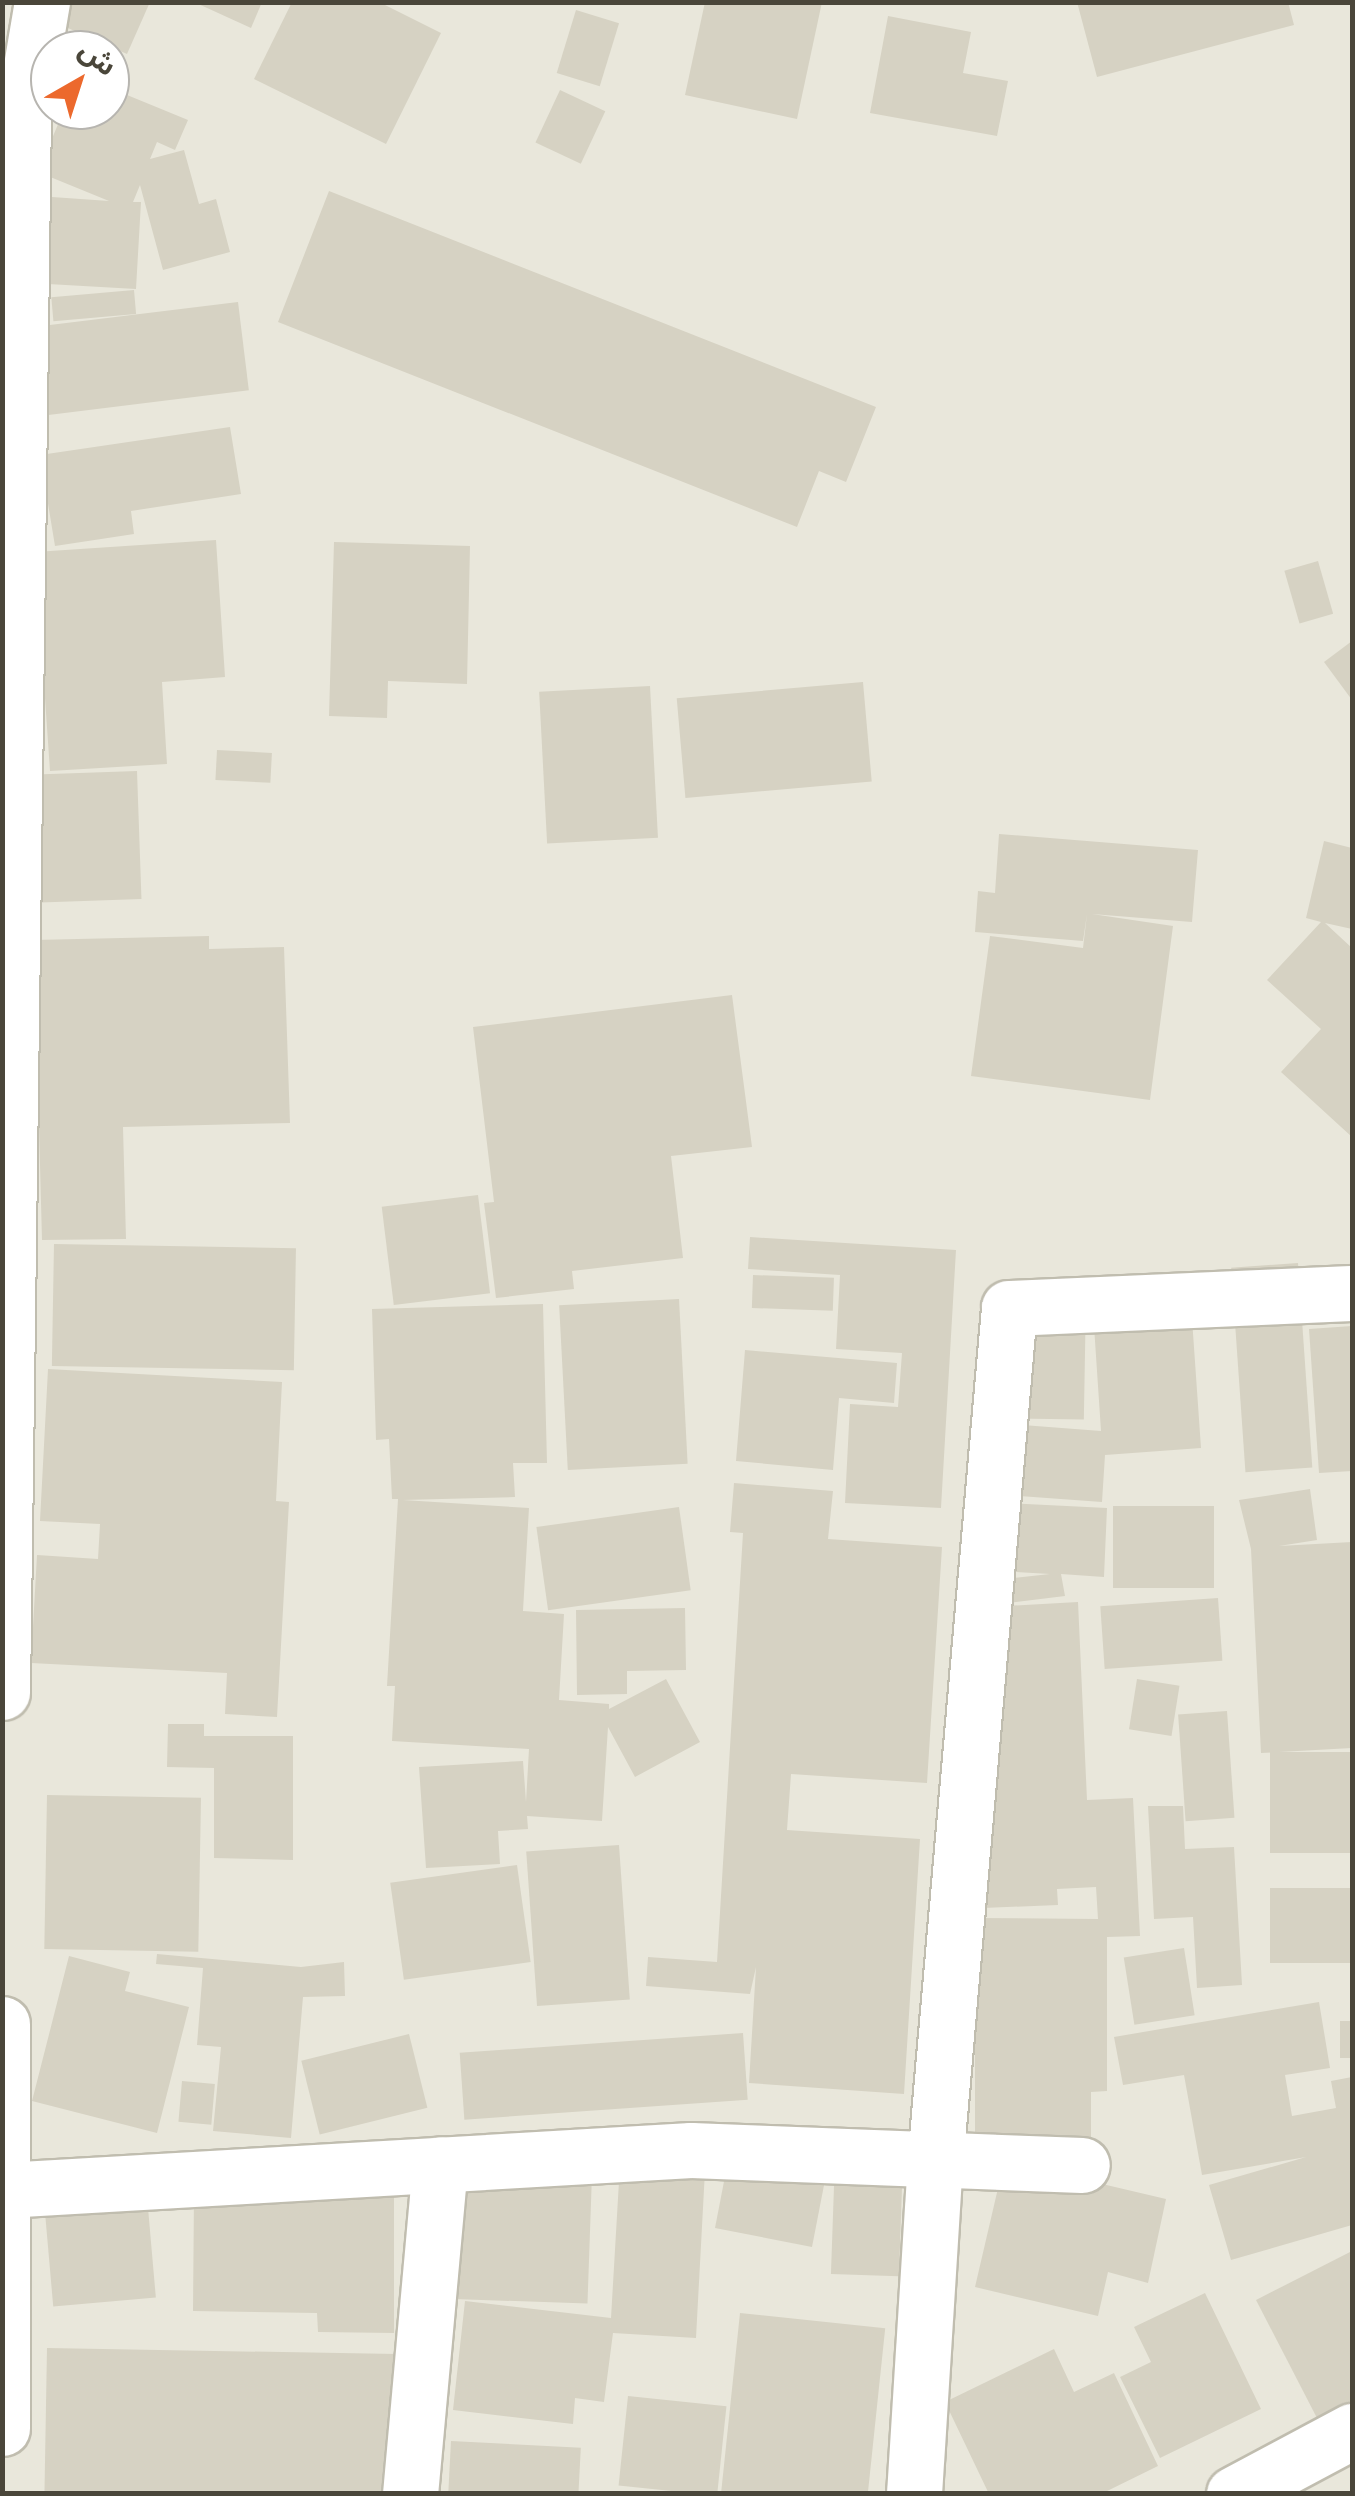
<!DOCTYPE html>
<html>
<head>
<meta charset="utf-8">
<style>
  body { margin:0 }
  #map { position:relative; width:1355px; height:2496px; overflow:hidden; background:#f5f4ed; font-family:"Work Sans","Noto Sans Arabic",sans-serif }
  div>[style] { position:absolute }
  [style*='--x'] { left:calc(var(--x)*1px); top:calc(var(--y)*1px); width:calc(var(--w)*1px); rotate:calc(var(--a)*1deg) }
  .residential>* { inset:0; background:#e9e7db }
  .building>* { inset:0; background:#d6d2c3; transform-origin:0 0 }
  .roads { filter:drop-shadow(2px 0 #c0bdaf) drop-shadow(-2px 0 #c0bdaf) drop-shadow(0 2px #c0bdaf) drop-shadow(0 -2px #c0bdaf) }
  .minor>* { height:55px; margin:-27.5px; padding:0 27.5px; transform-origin:27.5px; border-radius:27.5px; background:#fff }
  span { translate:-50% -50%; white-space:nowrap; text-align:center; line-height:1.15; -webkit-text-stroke:9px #fff; paint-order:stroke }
  .frame { position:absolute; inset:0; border:5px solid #4a463a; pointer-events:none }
  .north { position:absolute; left:30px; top:30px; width:100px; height:100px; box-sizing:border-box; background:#fff; border:2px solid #b7b5b0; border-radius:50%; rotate:39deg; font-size:28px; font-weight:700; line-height:40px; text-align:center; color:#4a463a }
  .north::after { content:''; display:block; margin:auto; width:35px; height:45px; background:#ec692d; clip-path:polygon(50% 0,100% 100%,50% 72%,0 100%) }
</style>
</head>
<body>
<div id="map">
  <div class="residential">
    <div style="clip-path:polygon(evenodd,3px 3px,1352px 3px,1352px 2493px,3px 2493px,3px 3px,50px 50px,110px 50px,110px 110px,50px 110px,50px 50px)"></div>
  </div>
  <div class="building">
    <div style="clip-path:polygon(30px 2px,150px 2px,127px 54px,27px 10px)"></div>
    <div style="clip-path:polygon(194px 2px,262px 2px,251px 28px)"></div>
    <div style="clip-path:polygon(292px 2px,379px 2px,441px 33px,386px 144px,254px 79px)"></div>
    <div style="clip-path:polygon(705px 2px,822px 2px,797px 119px,685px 95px)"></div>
    <div style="clip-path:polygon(1077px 2px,1288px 2px,1294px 25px,1097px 77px)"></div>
    <div style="left:576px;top:10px;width:45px;height:66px;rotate:17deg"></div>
    <div style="clip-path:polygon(888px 16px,971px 32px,963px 73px,1008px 81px,997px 136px,870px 113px)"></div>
    <div style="clip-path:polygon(110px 88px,188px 120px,175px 150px,157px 142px,150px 159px,184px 150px,199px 204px,216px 199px,230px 252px,163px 270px,140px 185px,133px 202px,141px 202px,136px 289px,48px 284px,52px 197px,109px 201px,38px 172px,64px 110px,110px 110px)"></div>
    <div style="left:560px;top:90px;width:50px;height:58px;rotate:25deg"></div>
    <div style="clip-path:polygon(329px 191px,876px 407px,846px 482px,819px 471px,797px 527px,278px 322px)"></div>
    <div style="left:134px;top:290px;width:24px;height:83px;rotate:85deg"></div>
    <div style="left:238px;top:302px;width:89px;height:204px;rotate:83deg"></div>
    <div style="clip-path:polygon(230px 427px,241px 494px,131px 511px,134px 534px,55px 546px,40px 455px)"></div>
    <div style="clip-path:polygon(216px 540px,225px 677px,162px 682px,167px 764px,50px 771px,35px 552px)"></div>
    <div style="clip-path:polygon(334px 542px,470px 546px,467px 684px,388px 681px,387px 718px,329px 716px)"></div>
    <div style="left:1318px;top:561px;width:55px;height:35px;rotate:74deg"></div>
    <div style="clip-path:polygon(1352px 641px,1352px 700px,1324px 662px)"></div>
    <div style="left:863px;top:682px;width:100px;height:187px;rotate:85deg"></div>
    <div style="left:650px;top:686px;width:152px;height:111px;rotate:87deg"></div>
    <div style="left:217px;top:750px;width:55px;height:30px;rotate:3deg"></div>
    <div style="left:137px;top:771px;width:128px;height:101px;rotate:88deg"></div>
    <div style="clip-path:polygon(999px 834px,1198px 850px,1192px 922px,1092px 914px,1173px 926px,1150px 1100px,971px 1076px,990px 936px,1083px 948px,1087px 914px,1083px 941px,975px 932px,978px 891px,995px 893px)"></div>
    <div style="clip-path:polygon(1324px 841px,1352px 848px,1352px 929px,1325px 923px,1352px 948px,1352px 1137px,1281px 1072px,1321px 1029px,1267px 980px,1321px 922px,1306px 918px)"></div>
    <div style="clip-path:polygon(209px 936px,209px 949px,284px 947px,290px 1123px,123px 1127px,126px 1239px,42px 1240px,34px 940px)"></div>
    <div style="clip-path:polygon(732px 995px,752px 1147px,671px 1156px,683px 1258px,572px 1271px,574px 1289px,496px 1298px,484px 1203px,494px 1202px,473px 1027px)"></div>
    <div style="left:478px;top:1195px;width:99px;height:97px;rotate:83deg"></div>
    <div style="clip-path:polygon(750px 1237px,956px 1250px,941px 1508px,845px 1503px,850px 1404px,898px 1407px,902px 1353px,836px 1349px,840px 1275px,748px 1269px)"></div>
    <div style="left:54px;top:1244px;width:242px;height:122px;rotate:1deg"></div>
    <div style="left:1298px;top:1263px;width:205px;height:67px;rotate:86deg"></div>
    <div style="left:753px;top:1275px;width:81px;height:33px;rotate:2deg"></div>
    <div style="clip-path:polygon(1190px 1290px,1201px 1448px,1105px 1455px,1102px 1502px,990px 1494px,995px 1423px,1101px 1431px,1092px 1296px)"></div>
    <div style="left:994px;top:1295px;width:92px;height:123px;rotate:1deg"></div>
    <div style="left:679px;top:1299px;width:165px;height:120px;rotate:87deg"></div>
    <div style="clip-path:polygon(543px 1304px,547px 1463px,513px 1463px,515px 1497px,403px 1500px,529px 1508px,523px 1611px,564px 1614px,559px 1700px,609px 1704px,609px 1709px,666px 1679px,700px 1742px,635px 1777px,608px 1727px,602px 1821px,527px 1816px,528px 1829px,498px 1831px,500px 1864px,426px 1868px,419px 1767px,523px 1761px,526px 1802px,529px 1749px,392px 1741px,395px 1686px,387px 1686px,398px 1499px,392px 1499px,389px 1439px,376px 1440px,372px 1309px)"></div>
    <div style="clip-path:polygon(1352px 1326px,1352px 1471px,1319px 1473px,1309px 1329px)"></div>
    <div style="clip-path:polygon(745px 1350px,897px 1363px,894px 1403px,839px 1398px,833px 1470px,736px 1461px)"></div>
    <div style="clip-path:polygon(48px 1369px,282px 1382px,276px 1501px,289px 1502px,277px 1717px,225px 1714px,227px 1673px,31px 1663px,37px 1555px,98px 1559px,100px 1524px,40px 1521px)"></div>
    <div style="clip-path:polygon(734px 1483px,833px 1491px,828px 1539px,942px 1547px,927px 1783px,791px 1774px,787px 1830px,920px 1839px,904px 2094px,749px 2083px,756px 1967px,750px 1994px,646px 1986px,648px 1957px,717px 1962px,743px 1533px,730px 1532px)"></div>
    <div style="clip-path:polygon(1310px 1489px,1317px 1540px,1279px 1546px,1352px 1542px,1352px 1748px,1261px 1753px,1251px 1549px,1239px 1500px)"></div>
    <div style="clip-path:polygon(988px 1502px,1107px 1508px,1104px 1577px,1061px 1574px,1065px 1596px,992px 1605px,988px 1581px,1050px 1574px,984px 1570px)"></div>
    <div style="left:1113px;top:1506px;width:101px;height:82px"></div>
    <div style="left:679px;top:1507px;width:84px;height:144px;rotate:82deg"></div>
    <div style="left:1218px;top:1598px;width:63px;height:118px;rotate:86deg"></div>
    <div style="clip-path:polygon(1078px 1602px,1087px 1800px,1133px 1798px,1140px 1936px,1107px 1937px,1107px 2091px,1091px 2092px,1091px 2171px,1047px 2171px,1166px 2199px,1148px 2283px,1108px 2272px,1098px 2316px,975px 2287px,1002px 2171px,975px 2171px,975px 1918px,1098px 1919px,1096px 1887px,1057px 1889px,1058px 1905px,983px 1908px,969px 1608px)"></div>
    <div style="clip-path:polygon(685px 1608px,686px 1670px,627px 1671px,627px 1694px,577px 1695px,576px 1610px)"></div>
    <div style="left:1137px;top:1679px;width:43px;height:51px;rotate:9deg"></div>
    <div style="left:1227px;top:1711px;width:107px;height:49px;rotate:86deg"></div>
    <div style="clip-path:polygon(168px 1724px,204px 1724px,204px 1736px,293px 1736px,293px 1860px,214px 1858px,214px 1768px,167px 1767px)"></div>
    <div style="left:1352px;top:1752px;width:101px;height:82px;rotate:90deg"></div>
    <div style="left:47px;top:1795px;width:154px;height:154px;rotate:1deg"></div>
    <div style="clip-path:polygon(1148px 1806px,1183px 1806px,1185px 1849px,1234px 1847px,1242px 1985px,1197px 1988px,1193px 1917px,1154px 1919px)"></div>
    <div style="left:619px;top:1845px;width:155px;height:93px;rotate:86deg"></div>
    <div style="left:517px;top:1865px;width:98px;height:128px;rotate:82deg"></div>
    <div style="left:1352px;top:1888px;width:75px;height:82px;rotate:90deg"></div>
    <div style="left:1184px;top:1948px;width:68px;height:61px;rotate:81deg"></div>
    <div style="clip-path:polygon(157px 1954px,301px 1967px,344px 1962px,345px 1996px,303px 1997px,291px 2138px,213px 2131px,221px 2047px,197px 2045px,203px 1968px,156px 1964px)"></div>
    <div style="clip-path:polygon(69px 1956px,130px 1972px,125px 1991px,189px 2007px,157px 2133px,32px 2101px)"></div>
    <div style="clip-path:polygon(1319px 2002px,1330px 2068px,1285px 2075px,1292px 2116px,1336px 2108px,1331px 2081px,1352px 2077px,1352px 2225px,1231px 2260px,1209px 2185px,1306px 2157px,1202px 2175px,1184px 2075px,1123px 2085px,1114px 2037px)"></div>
    <div style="left:1340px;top:2021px;width:12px;height:37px"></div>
    <div style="left:743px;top:2033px;width:67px;height:284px;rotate:86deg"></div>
    <div style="left:409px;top:2034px;width:76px;height:111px;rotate:76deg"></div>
    <div style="left:182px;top:2081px;width:33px;height:41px;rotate:5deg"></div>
    <div style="left:836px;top:2129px;width:68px;height:145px;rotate:2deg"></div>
    <div style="clip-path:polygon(733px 2135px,825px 2180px,812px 2247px,715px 2228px)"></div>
    <div style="left:459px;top:2143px;width:134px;height:156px;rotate:2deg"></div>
    <div style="clip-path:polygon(621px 2147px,706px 2152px,696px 2338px,613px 2333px,604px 2402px,575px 2398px,573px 2424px,453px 2410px,465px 2301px,611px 2318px)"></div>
    <div style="left:146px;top:2185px;width:113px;height:103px;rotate:85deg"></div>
    <div style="clip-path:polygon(194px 2192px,394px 2193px,394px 2333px,318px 2332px,317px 2313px,193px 2311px)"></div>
    <div style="clip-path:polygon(1352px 2251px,1352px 2402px,1318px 2420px,1256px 2300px)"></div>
    <div style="clip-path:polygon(1205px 2293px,1261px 2409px,1160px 2458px,1120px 2377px,1151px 2362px,1134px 2327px)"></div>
    <div style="left:740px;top:2313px;width:146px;height:182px;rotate:6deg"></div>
    <div style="left:47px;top:2348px;width:350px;height:146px;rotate:1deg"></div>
    <div style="clip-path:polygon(1054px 2349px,1074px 2392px,1114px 2373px,1158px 2466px,1101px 2494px,989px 2494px,945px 2402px)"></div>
    <div style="left:628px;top:2396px;width:99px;height:90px;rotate:6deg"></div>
    <div style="left:451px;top:2441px;width:130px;height:53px;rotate:3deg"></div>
  </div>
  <div class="roads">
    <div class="minor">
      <div style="--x:2;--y:1692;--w:1578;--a:-89.24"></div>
      <div style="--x:23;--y:114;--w:114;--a:-80.4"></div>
      <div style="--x:2;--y:2024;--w:404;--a:90"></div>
      <div style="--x:4;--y:2190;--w:688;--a:-3.33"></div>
      <div style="--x:691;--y:2150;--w:391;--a:2.2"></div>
      <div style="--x:410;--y:2494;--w:331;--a:-84.8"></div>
      <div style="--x:914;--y:2494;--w:334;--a:-86.4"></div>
      <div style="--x:935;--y:2161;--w:856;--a:-85.04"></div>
      <div style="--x:1009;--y:1308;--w:343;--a:-2.5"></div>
      <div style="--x:1234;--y:2494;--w:134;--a:-28.1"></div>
    </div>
  </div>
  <div class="frame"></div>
  <div class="north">ش</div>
</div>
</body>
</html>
